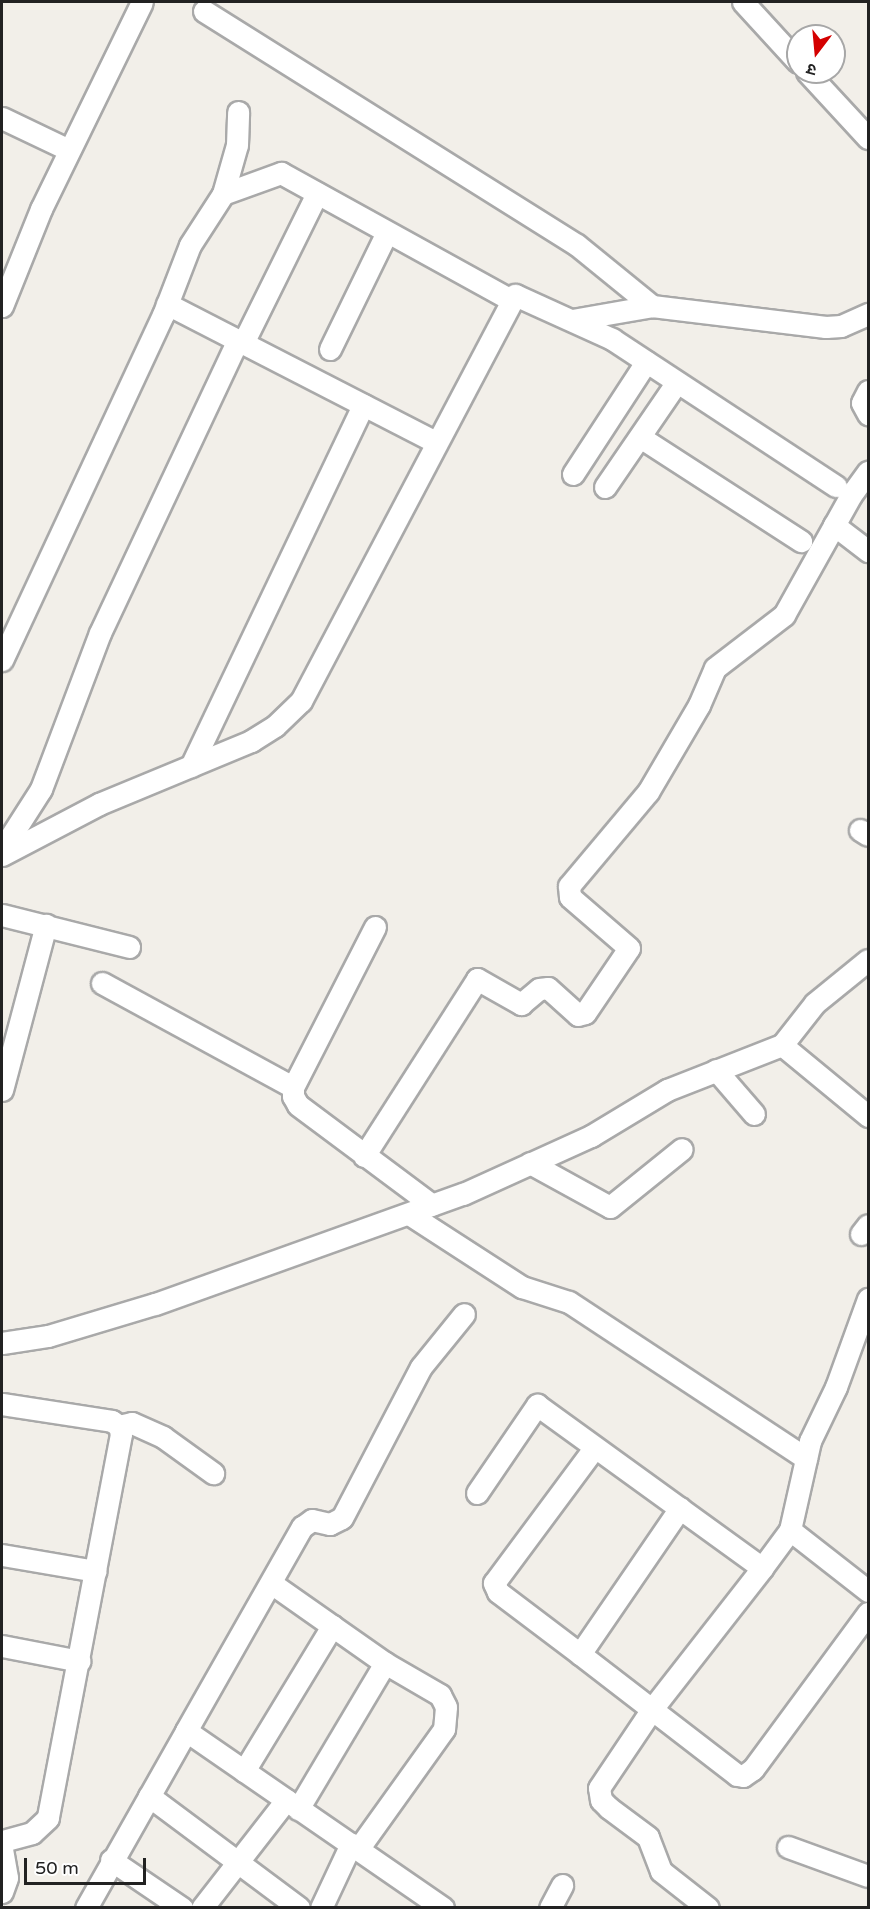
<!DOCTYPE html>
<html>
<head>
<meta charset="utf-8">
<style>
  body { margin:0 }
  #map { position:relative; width:870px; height:1909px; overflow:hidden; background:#f2efe9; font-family:"Varela Round","Noto Sans Devanagari",sans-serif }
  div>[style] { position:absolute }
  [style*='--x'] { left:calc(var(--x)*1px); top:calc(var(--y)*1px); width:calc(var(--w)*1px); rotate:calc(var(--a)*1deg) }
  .roads { filter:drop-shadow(2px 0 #a9a9a9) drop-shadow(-2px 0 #a9a9a9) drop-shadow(0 2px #a9a9a9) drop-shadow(0 -2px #a9a9a9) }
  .minor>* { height:21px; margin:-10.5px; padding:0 10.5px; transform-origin:10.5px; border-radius:10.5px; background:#fff }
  span { translate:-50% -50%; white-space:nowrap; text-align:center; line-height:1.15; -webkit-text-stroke:4.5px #fff; paint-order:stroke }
  .frame { position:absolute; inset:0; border:3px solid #222; pointer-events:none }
  .north { position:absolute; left:786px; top:24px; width:60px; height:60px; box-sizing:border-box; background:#fff; border:2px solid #a7a7a7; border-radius:50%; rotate:196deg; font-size:16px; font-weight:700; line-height:24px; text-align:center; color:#222 }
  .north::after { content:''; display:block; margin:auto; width:21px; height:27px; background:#d40000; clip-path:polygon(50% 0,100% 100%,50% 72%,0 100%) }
  .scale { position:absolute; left:24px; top:1858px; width:122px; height:27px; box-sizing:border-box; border:3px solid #222; border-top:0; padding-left:8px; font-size:18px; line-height:21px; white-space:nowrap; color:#222; -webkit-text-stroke:4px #fff; paint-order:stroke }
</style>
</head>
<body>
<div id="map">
  <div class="roads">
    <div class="minor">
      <div style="--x:743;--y:2;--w:81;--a:47.5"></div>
      <div style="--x:204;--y:11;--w:440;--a:32.1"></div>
      <div style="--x:577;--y:245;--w:97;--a:39.1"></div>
      <div style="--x:652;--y:306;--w:175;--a:6.9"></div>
      <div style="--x:826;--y:327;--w:15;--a:-4"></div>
      <div style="--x:841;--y:326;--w:30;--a:-24"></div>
      <div style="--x:807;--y:72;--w:90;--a:47.3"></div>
      <div style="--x:2;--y:118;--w:74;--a:25.5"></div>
      <div style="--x:223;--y:194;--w:62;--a:-19.9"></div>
      <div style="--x:281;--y:173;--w:260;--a:28.9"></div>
      <div style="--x:167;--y:304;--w:301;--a:27.2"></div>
      <div style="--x:2;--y:306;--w:105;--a:-68.1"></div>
      <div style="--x:41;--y:209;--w:230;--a:-64"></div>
      <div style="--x:572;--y:320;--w:81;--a:-9.9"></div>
      <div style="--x:243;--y:343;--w:167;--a:-63.7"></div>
      <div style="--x:330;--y:349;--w:130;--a:-64"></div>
      <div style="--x:868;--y:391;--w:13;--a:117"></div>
      <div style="--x:862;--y:403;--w:13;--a:61"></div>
      <div style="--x:640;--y:437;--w:192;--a:32.9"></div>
      <div style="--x:573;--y:474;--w:134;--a:-56.9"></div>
      <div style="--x:605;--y:487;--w:127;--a:-55.6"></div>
      <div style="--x:834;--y:525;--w:43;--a:37.4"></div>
      <div style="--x:2;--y:660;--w:381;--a:-65"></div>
      <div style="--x:163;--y:315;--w:75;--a:-68.9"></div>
      <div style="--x:190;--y:245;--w:61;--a:-57.1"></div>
      <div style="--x:223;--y:194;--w:51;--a:-74.1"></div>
      <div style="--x:237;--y:145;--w:33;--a:-88"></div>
      <div style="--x:191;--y:766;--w:400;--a:-64.5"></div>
      <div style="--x:860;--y:830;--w:9;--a:32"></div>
      <div style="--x:2;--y:850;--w:72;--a:-57.4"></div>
      <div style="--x:41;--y:789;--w:167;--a:-69.3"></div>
      <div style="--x:100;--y:633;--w:324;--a:-64.8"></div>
      <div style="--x:2;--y:855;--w:110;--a:-27.7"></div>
      <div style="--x:99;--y:804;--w:165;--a:-22.5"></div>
      <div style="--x:251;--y:741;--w:28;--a:-32"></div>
      <div style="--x:275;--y:726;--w:36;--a:-44"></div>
      <div style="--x:301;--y:701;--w:459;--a:-62.2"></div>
      <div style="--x:515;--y:295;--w:107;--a:24.4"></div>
      <div style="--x:612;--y:339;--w:268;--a:33.3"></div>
      <div style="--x:2;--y:915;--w:131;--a:14.1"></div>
      <div style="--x:375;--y:927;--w:180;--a:117.1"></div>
      <div style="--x:293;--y:1087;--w:9;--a:90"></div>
      <div style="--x:293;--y:1096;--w:10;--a:61"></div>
      <div style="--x:298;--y:1105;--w:167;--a:36.7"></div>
      <div style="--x:102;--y:983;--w:217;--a:28.6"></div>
      <div style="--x:782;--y:1045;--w:112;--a:39.5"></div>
      <div style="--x:716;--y:1070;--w:58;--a:49.2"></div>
      <div style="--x:2;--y:1090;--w:171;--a:-75.1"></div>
      <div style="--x:364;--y:1156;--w:210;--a:-57.4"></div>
      <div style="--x:477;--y:979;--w:51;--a:29.6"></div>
      <div style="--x:521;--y:1004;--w:23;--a:-40"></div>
      <div style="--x:539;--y:989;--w:9;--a:-6"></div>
      <div style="--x:548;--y:988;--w:40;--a:42"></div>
      <div style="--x:578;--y:1015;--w:7;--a:-16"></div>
      <div style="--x:585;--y:1013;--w:78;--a:-55.9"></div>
      <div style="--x:629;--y:948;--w:78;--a:-139.2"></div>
      <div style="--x:570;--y:897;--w:11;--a:-95"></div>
      <div style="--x:569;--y:886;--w:123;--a:-50"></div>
      <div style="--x:648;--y:792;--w:101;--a:-59.6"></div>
      <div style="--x:699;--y:705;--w:40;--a:-66.6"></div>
      <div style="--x:715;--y:668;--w:87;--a:-37.5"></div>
      <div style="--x:784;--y:615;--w:137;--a:-60.8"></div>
      <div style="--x:851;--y:495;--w:29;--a:-54"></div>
      <div style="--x:530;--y:1163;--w:91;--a:28.8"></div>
      <div style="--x:610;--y:1207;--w:92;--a:-38.9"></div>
      <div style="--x:409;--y:1214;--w:135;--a:32.9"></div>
      <div style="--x:522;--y:1287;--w:49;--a:17.7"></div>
      <div style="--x:569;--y:1302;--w:284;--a:33.4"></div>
      <div style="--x:861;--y:1234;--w:11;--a:-52"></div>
      <div style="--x:2;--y:1343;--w:47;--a:-8.7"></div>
      <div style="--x:48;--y:1336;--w:112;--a:-16.7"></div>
      <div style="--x:155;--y:1304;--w:327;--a:-19.7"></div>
      <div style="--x:463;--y:1194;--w:141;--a:-24.4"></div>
      <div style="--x:591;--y:1136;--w:89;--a:-31.2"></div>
      <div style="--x:667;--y:1090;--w:123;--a:-21.4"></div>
      <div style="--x:782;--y:1045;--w:53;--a:-51.8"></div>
      <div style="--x:815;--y:1003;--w:68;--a:-39.1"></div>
      <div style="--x:2;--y:1404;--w:111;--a:8.8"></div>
      <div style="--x:112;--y:1421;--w:9;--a:36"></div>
      <div style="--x:119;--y:1426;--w:8;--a:76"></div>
      <div style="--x:121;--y:1434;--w:391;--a:100.8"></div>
      <div style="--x:48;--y:1818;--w:22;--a:137"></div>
      <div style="--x:32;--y:1833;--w:31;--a:165"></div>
      <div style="--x:119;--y:1426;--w:13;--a:-13"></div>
      <div style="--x:132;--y:1423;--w:34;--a:24"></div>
      <div style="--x:163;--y:1437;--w:62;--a:35.8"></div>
      <div style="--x:477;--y:1493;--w:107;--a:-55.7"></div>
      <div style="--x:537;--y:1405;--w:278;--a:35.9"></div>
      <div style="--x:762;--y:1568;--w:47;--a:-53.6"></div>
      <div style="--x:790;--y:1530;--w:99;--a:38"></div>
      <div style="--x:680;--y:1508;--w:177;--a:124.4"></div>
      <div style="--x:580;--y:1654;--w:198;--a:37.6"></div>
      <div style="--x:737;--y:1775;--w:6;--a:9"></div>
      <div style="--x:743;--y:1776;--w:12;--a:-35"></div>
      <div style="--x:753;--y:1769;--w:194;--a:-53.6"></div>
      <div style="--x:790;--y:1530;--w:91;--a:-77.3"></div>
      <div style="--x:810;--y:1441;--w:60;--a:-64.3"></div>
      <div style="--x:836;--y:1387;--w:94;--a:-70"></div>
      <div style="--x:2;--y:1555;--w:95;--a:9.7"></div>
      <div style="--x:271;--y:1583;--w:139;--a:35.1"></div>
      <div style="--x:385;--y:1663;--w:64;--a:30.2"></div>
      <div style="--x:440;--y:1695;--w:13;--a:63"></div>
      <div style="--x:446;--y:1707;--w:22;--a:95"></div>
      <div style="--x:444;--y:1729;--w:148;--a:125.6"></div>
      <div style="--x:2;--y:1646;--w:79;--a:10.9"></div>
      <div style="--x:580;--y:1654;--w:103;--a:-142.9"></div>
      <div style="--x:498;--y:1592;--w:10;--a:-114"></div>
      <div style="--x:494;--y:1583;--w:169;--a:-53.4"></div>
      <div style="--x:244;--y:1771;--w:170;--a:-58.7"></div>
      <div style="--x:149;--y:1796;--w:187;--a:36.7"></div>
      <div style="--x:298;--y:1809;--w:170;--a:-59.2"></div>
      <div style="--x:788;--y:1847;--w:85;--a:19.9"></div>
      <div style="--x:2;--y:1849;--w:29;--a:80"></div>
      <div style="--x:7;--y:1878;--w:15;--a:110"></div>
      <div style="--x:111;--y:1860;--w:86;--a:34.1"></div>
      <div style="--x:86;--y:1908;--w:203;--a:-60.5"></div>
      <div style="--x:202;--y:1908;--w:137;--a:-52.1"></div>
      <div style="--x:321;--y:1908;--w:71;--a:-64.9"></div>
      <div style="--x:443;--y:1908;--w:312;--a:-145.4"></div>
      <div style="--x:186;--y:1731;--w:235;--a:-60.4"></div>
      <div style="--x:302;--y:1527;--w:12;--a:-35"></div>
      <div style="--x:312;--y:1520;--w:18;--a:13"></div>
      <div style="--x:330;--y:1524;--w:13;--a:-27"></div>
      <div style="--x:342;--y:1518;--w:170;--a:-62.4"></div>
      <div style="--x:421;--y:1367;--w:68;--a:-50.9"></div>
      <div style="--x:550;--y:1908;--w:26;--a:-62"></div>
      <div style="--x:708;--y:1908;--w:60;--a:-141.8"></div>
      <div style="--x:661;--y:1871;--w:36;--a:-111"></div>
      <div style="--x:648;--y:1837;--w:49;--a:-143.4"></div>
      <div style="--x:609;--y:1808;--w:11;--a:-135"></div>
      <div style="--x:601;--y:1800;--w:12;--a:-99"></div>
      <div style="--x:599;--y:1788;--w:95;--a:-56.1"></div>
      <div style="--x:652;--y:1709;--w:179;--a:-52"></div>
    </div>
  </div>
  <div class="frame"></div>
  <div class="north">उ</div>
  <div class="scale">50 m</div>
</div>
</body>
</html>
